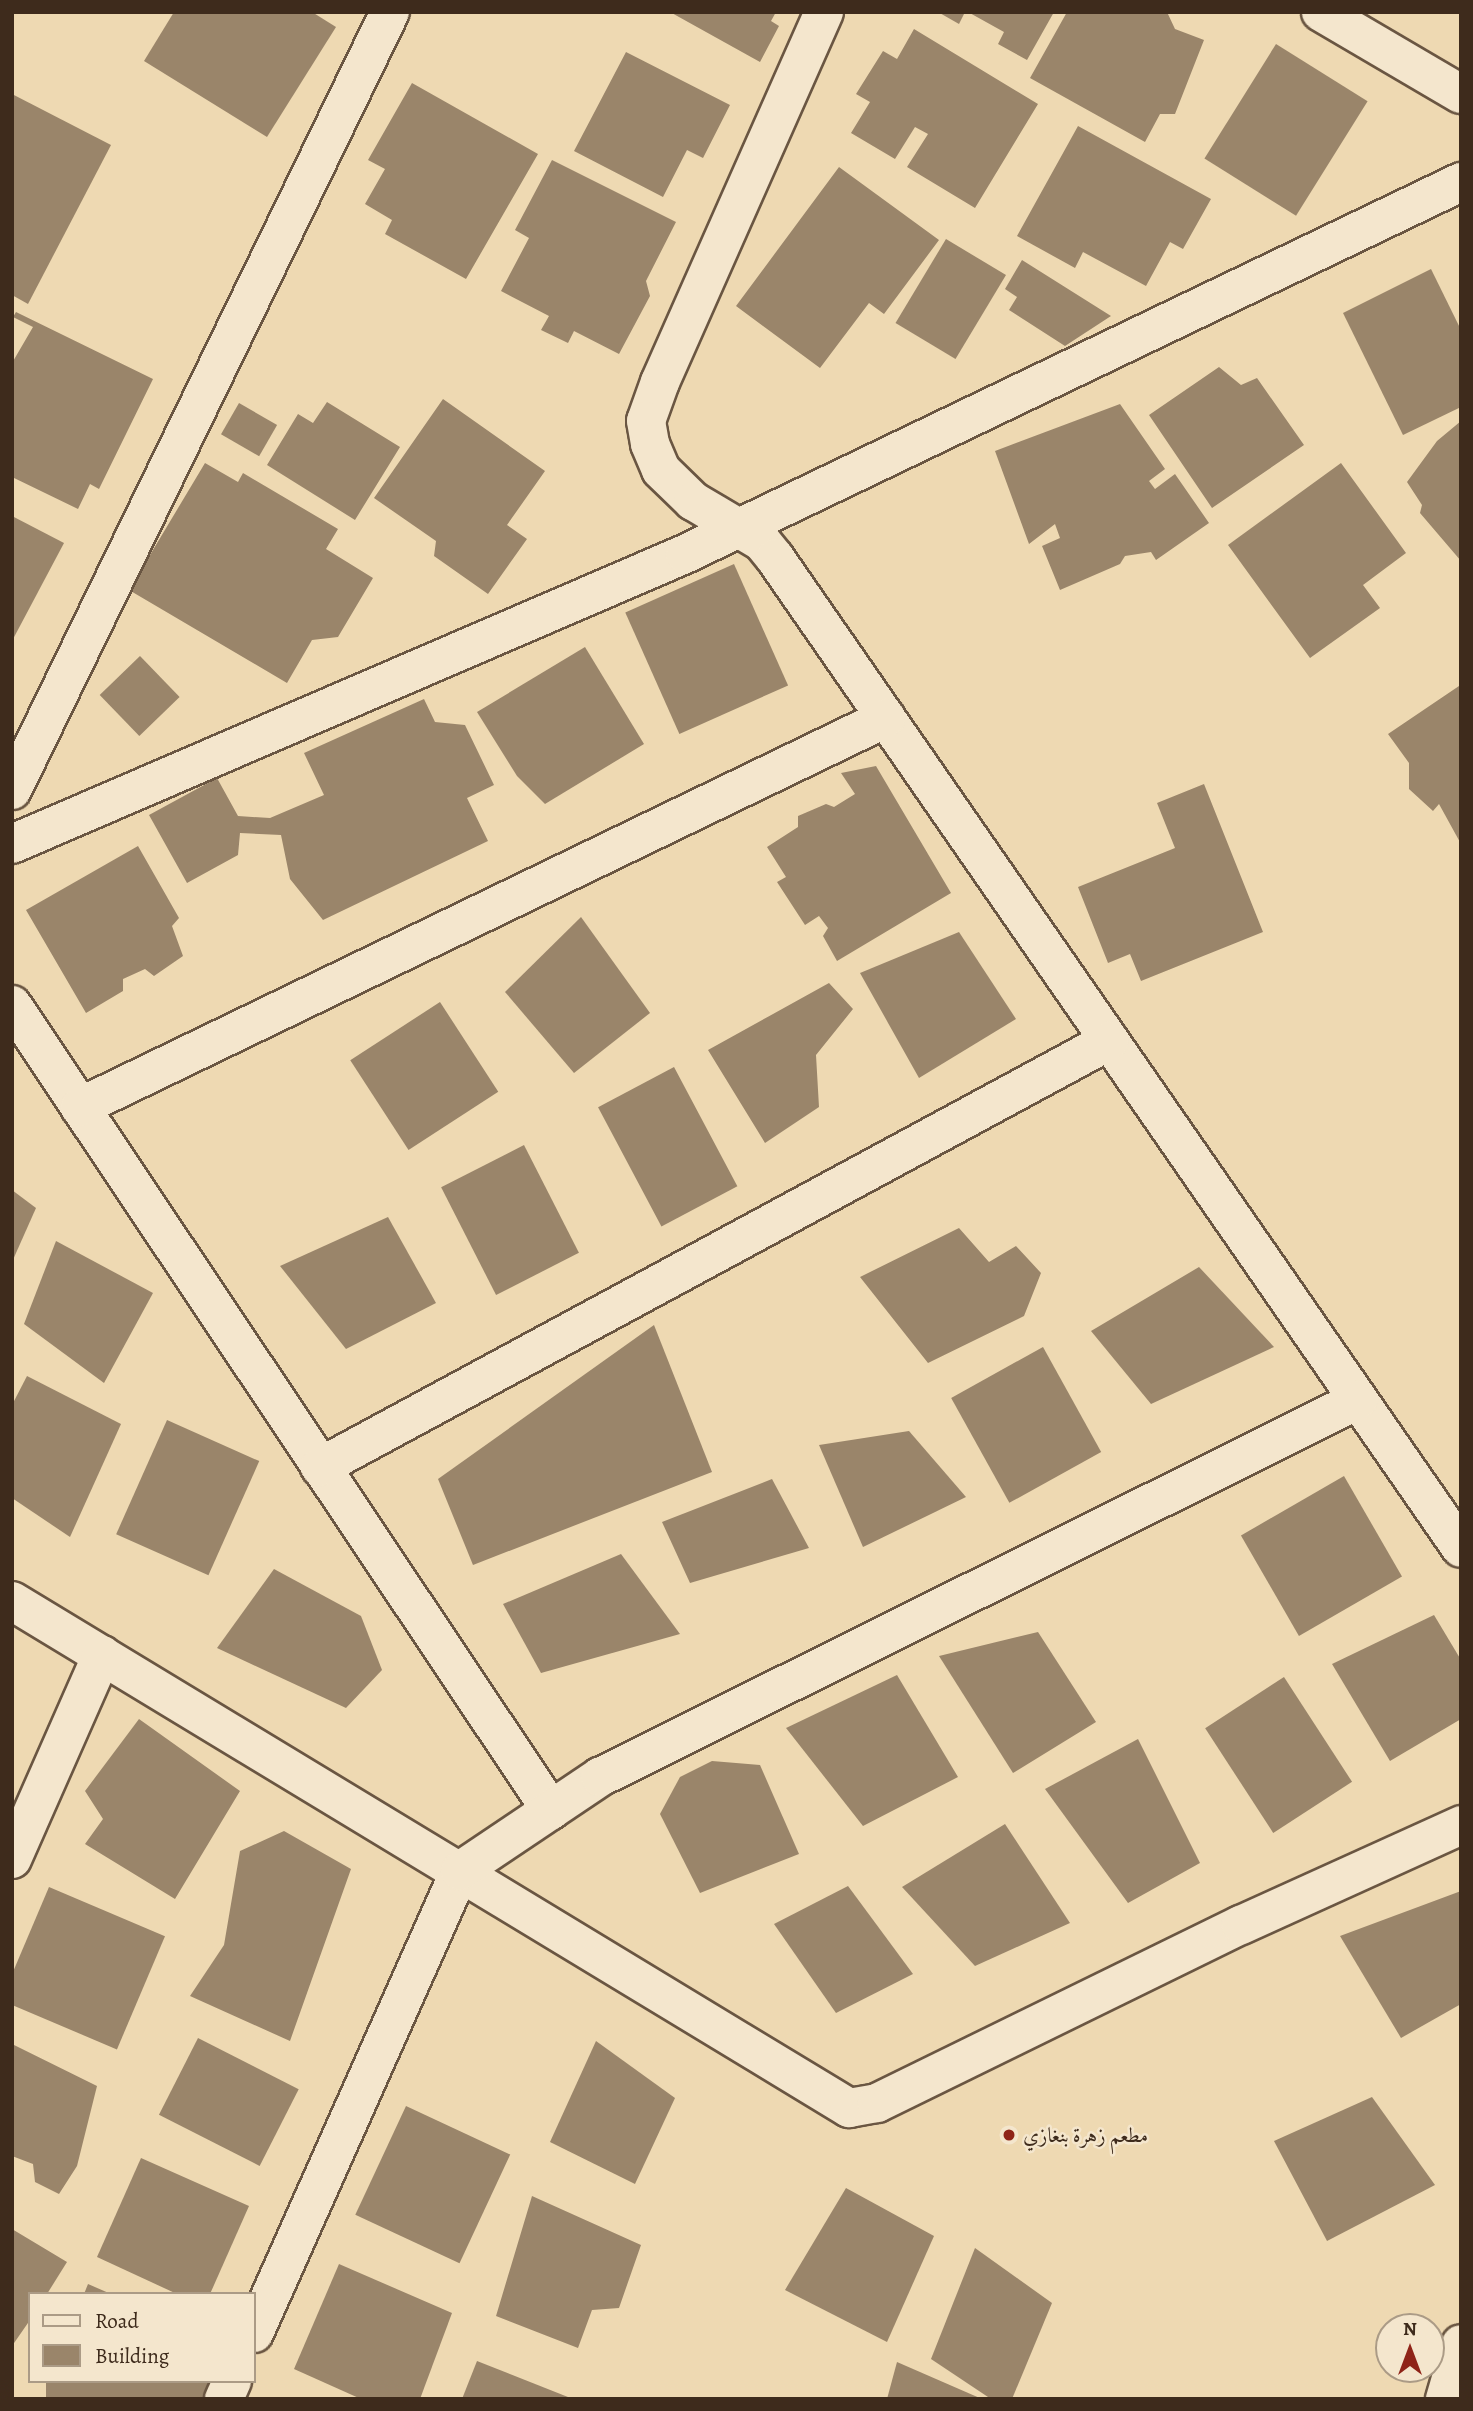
<!DOCTYPE html>
<html>
<head>
<meta charset="utf-8">
<style>
  body { margin:0 }
  #map { position:relative; width:1473px; height:2411px; overflow:hidden; background:#eed9b2; font-family:Alegreya,Amiri,serif }
  div>[style] { position:absolute }
  [style*='--x'] { left:calc(var(--x)*1px); top:calc(var(--y)*1px); width:calc(var(--w)*1px); rotate:calc(var(--a)*1deg) }
  .building>* { inset:0; background:#9a856a; transform-origin:0 0 }
  .roads { filter:drop-shadow(2px 0 #6a5642) drop-shadow(-2px 0 #6a5642) drop-shadow(0 2px #6a5642) drop-shadow(0 -2px #6a5642) }
  .street>* { height:38px; margin:-19px; padding:0 19px; transform-origin:19px; border-radius:19px; background:#f4e6cd }
  .dots>* { width:19px; height:19px; translate:-50% -50%; box-sizing:border-box; border:4px solid #f4e6cd; border-radius:50% }
  span { translate:-50% -50%; white-space:nowrap; text-align:center; line-height:1.15; -webkit-text-stroke:5px #f4e6cd; paint-order:stroke }
  .poi-label { font-size:21px; color:#3e2b1c }
  .left { translate:0 -50%; text-align:left }
  .frame { position:absolute; inset:0; border:14px solid #3e2b1c; pointer-events:none }
  .legend { position:absolute; left:28px; top:2292px; width:228px; height:91px; box-sizing:border-box; background:#f4e6cd; border:2px solid #ab9b86; margin:0; padding:9px 12px; list-style:none; font-size:21px; color:#3e2b1c }
  .legend li { display:flex; align-items:center; gap:14px; height:35px }
  .legend b { width:35px; border:2px solid #ab9b86 }
  .north { position:absolute; left:1375px; top:2313px; width:70px; height:70px; box-sizing:border-box; background:#f4e6cd; border:2px solid #ab9b86; border-radius:50%; rotate:0deg; font-size:19px; font-weight:700; line-height:28px; text-align:center; color:#3e2b1c }
  .north::after { content:''; display:block; margin:auto; width:24px; height:32px; background:#8f2418; clip-path:polygon(50% 0,100% 100%,50% 72%,0 100%) }
</style>
</head>
<body>
<div id="map">
  <div class="building">
    <div style="clip-path:polygon(174px 12px,312px 12px,336px 27px,267px 137px,144px 61px)"></div>
    <div style="clip-path:polygon(670px 12px,776px 12px,771px 21px,779px 26px,760px 62px)"></div>
    <div style="clip-path:polygon(938px 12px,965px 12px,959px 24px)"></div>
    <div style="clip-path:polygon(968px 12px,1054px 12px,1027px 60px,998px 44px,1004px 32px)"></div>
    <div style="clip-path:polygon(1067px 12px,1167px 12px,1175px 29px,1204px 40px,1175px 114px,1160px 114px,1145px 142px,1030px 78px)"></div>
    <div style="clip-path:polygon(914px 29px,1038px 104px,975px 208px,907px 167px,928px 134px,915px 127px,895px 159px,851px 133px,870px 102px,856px 94px,883px 51px,897px 59px)"></div>
    <div style="left:1276px;top:44px;width:108px;height:135px;rotate:32deg"></div>
    <div style="clip-path:polygon(626px 52px,730px 105px,703px 158px,687px 150px,663px 197px,574px 151px)"></div>
    <div style="clip-path:polygon(412px 83px,538px 154px,466px 279px,385px 234px,392px 220px,365px 204px,385px 169px,368px 160px)"></div>
    <div style="clip-path:polygon(12px 94px,111px 145px,28px 304px,12px 295px)"></div>
    <div style="clip-path:polygon(1078px 126px,1211px 199px,1183px 249px,1170px 242px,1146px 286px,1083px 252px,1075px 268px,1017px 236px)"></div>
    <div style="clip-path:polygon(552px 160px,676px 222px,646px 281px,650px 296px,619px 354px,574px 331px,568px 343px,541px 330px,549px 316px,501px 291px,529px 238px,515px 230px)"></div>
    <div style="clip-path:polygon(839px 167px,939px 240px,884px 314px,869px 303px,820px 368px,736px 306px)"></div>
    <div style="left:946px;top:239px;width:70px;height:98px;rotate:31deg"></div>
    <div style="clip-path:polygon(1022px 260px,1111px 316px,1065px 346px,1009px 310px,1017px 297px,1005px 289px)"></div>
    <div style="clip-path:polygon(1431px 269px,1461px 330px,1461px 407px,1403px 435px,1343px 313px)"></div>
    <div style="clip-path:polygon(16px 312px,153px 379px,99px 489px,90px 484px,78px 509px,12px 477px,12px 363px,33px 327px,13px 317px)"></div>
    <div style="clip-path:polygon(1219px 367px,1241px 385px,1257px 378px,1304px 445px,1212px 508px,1149px 415px)"></div>
    <div style="clip-path:polygon(443px 399px,545px 471px,507px 525px,527px 539px,488px 594px,434px 556px,436px 541px,374px 498px)"></div>
    <div style="clip-path:polygon(327px 402px,400px 447px,355px 520px,267px 465px,298px 414px,313px 423px)"></div>
    <div style="left:239px;top:403px;width:44px;height:36px;rotate:30deg"></div>
    <div style="clip-path:polygon(1120px 404px,1165px 469px,1149px 481px,1155px 489px,1175px 474px,1209px 523px,1156px 560px,1151px 552px,1125px 556px,1120px 564px,1060px 590px,1042px 546px,1060px 538px,1055px 524px,1029px 544px,995px 451px)"></div>
    <div style="clip-path:polygon(1461px 421px,1461px 561px,1420px 513px,1422px 505px,1407px 482px,1437px 441px)"></div>
    <div style="clip-path:polygon(205px 463px,238px 482px,243px 473px,338px 529px,326px 549px,373px 578px,338px 637px,312px 640px,287px 683px,129px 590px)"></div>
    <div style="clip-path:polygon(1341px 463px,1406px 553px,1363px 585px,1380px 608px,1310px 658px,1228px 545px)"></div>
    <div style="clip-path:polygon(12px 516px,64px 543px,12px 641px)"></div>
    <div style="left:734px;top:564px;width:133px;height:119px;rotate:66deg"></div>
    <div style="clip-path:polygon(585px 647px,644px 744px,545px 804px,517px 776px,477px 712px)"></div>
    <div style="left:140px;top:656px;width:57px;height:56px;rotate:46deg"></div>
    <div style="clip-path:polygon(1459px 686px,1461px 687px,1461px 844px,1439px 804px,1433px 811px,1409px 789px,1409px 763px,1388px 734px)"></div>
    <div style="clip-path:polygon(424px 699px,435px 722px,465px 725px,494px 785px,467px 798px,488px 841px,323px 920px,290px 879px,281px 835px,240px 833px,238px 855px,187px 883px,149px 815px,217px 778px,238px 816px,270px 818px,324px 795px,304px 753px)"></div>
    <div style="clip-path:polygon(876px 766px,951px 893px,837px 961px,823px 936px,828px 928px,819px 916px,805px 925px,777px 882px,786px 877px,767px 847px,798px 827px,798px 816px,826px 804px,834px 807px,855px 794px,841px 773px)"></div>
    <div style="clip-path:polygon(1204px 784px,1263px 932px,1141px 981px,1130px 954px,1108px 963px,1078px 887px,1175px 848px,1157px 803px)"></div>
    <div style="clip-path:polygon(138px 846px,179px 918px,172px 926px,183px 956px,154px 976px,145px 969px,123px 979px,123px 991px,86px 1013px,26px 910px)"></div>
    <div style="clip-path:polygon(581px 917px,650px 1013px,574px 1073px,505px 992px)"></div>
    <div style="clip-path:polygon(959px 932px,1016px 1019px,919px 1078px,860px 973px)"></div>
    <div style="clip-path:polygon(829px 983px,853px 1009px,816px 1055px,819px 1107px,765px 1143px,708px 1050px)"></div>
    <div style="left:440px;top:1002px;width:107px;height:107px;rotate:57deg"></div>
    <div style="left:674px;top:1067px;width:135px;height:86px;rotate:62deg"></div>
    <div style="left:524px;top:1145px;width:121px;height:93px;rotate:63deg"></div>
    <div style="clip-path:polygon(12px 1190px,36px 1208px,12px 1262px)"></div>
    <div style="clip-path:polygon(388px 1217px,436px 1303px,346px 1349px,280px 1266px)"></div>
    <div style="clip-path:polygon(959px 1228px,989px 1262px,1016px 1246px,1041px 1273px,1024px 1316px,928px 1363px,860px 1277px)"></div>
    <div style="clip-path:polygon(56px 1241px,153px 1293px,104px 1383px,24px 1324px)"></div>
    <div style="clip-path:polygon(1199px 1267px,1274px 1347px,1151px 1404px,1091px 1331px)"></div>
    <div style="clip-path:polygon(654px 1325px,712px 1472px,473px 1565px,438px 1479px)"></div>
    <div style="left:1043px;top:1347px;width:120px;height:105px;rotate:61deg"></div>
    <div style="clip-path:polygon(27px 1376px,121px 1424px,70px 1537px,12px 1498px,12px 1405px)"></div>
    <div style="left:167px;top:1420px;width:101px;height:125px;rotate:24deg"></div>
    <div style="clip-path:polygon(909px 1431px,966px 1497px,863px 1547px,819px 1445px)"></div>
    <div style="left:1344px;top:1476px;width:116px;height:119px;rotate:60deg"></div>
    <div style="clip-path:polygon(772px 1479px,809px 1548px,690px 1583px,662px 1522px)"></div>
    <div style="clip-path:polygon(621px 1554px,680px 1634px,541px 1673px,503px 1604px)"></div>
    <div style="clip-path:polygon(274px 1569px,361px 1616px,382px 1670px,346px 1708px,217px 1648px)"></div>
    <div style="clip-path:polygon(1434px 1615px,1461px 1660px,1461px 1719px,1390px 1761px,1332px 1664px)"></div>
    <div style="clip-path:polygon(1038px 1632px,1096px 1722px,1013px 1773px,939px 1656px)"></div>
    <div style="clip-path:polygon(897px 1675px,958px 1777px,863px 1826px,786px 1728px)"></div>
    <div style="left:1284px;top:1677px;width:125px;height:94px;rotate:57deg"></div>
    <div style="clip-path:polygon(139px 1719px,240px 1791px,175px 1899px,85px 1844px,103px 1819px,85px 1791px)"></div>
    <div style="clip-path:polygon(1138px 1739px,1200px 1863px,1128px 1903px,1045px 1789px)"></div>
    <div style="clip-path:polygon(712px 1761px,760px 1765px,799px 1854px,700px 1893px,660px 1814px,680px 1777px)"></div>
    <div style="clip-path:polygon(1005px 1824px,1070px 1923px,975px 1966px,902px 1887px)"></div>
    <div style="clip-path:polygon(284px 1831px,351px 1869px,290px 2041px,190px 1996px,224px 1945px,240px 1851px)"></div>
    <div style="clip-path:polygon(848px 1886px,913px 1974px,836px 2013px,774px 1924px)"></div>
    <div style="left:49px;top:1887px;width:126px;height:123px;rotate:23deg"></div>
    <div style="clip-path:polygon(1461px 1891px,1461px 2004px,1401px 2038px,1340px 1936px)"></div>
    <div style="left:198px;top:2038px;width:113px;height:86px;rotate:27deg"></div>
    <div style="clip-path:polygon(596px 2041px,675px 2098px,635px 2184px,550px 2142px)"></div>
    <div style="clip-path:polygon(12px 2044px,97px 2086px,77px 2166px,59px 2194px,35px 2182px,33px 2164px,12px 2156px)"></div>
    <div style="clip-path:polygon(1372px 2097px,1435px 2185px,1327px 2241px,1274px 2141px)"></div>
    <div style="left:406px;top:2106px;width:115px;height:120px;rotate:25deg"></div>
    <div style="clip-path:polygon(141px 2158px,249px 2206px,210px 2294px,177px 2294px,97px 2257px)"></div>
    <div style="clip-path:polygon(846px 2188px,934px 2236px,887px 2342px,785px 2290px)"></div>
    <div style="clip-path:polygon(532px 2196px,641px 2245px,619px 2308px,592px 2310px,578px 2348px,496px 2316px)"></div>
    <div style="clip-path:polygon(12px 2229px,67px 2262px,47px 2294px,30px 2294px,30px 2320px,12px 2346px)"></div>
    <div style="clip-path:polygon(975px 2248px,1052px 2303px,1012px 2399px,991px 2399px,931px 2359px)"></div>
    <div style="clip-path:polygon(339px 2264px,452px 2313px,420px 2399px,361px 2399px,294px 2369px)"></div>
    <div style="clip-path:polygon(88px 2284px,111px 2294px,84px 2294px)"></div>
    <div style="clip-path:polygon(477px 2361px,573px 2399px,462px 2399px)"></div>
    <div style="clip-path:polygon(897px 2362px,982px 2399px,887px 2399px)"></div>
    <div style="left:46px;top:2381px;width:171px;height:19px"></div>
  </div>
  <div class="roads">
    <div class="street">
      <div style="--x:824;--y:12;--w:405;--a:113.9"></div>
      <div style="--x:660;--y:382;--w:41;--a:109.7"></div>
      <div style="--x:646;--y:421;--w:23;--a:80"></div>
      <div style="--x:650;--y:444;--w:28;--a:67"></div>
      <div style="--x:661;--y:470;--w:45;--a:44.1"></div>
      <div style="--x:693;--y:501;--w:80;--a:30.7"></div>
      <div style="--x:762;--y:542;--w:21;--a:51"></div>
      <div style="--x:775;--y:558;--w:1204;--a:55.28"></div>
      <div style="--x:1321;--y:12;--w:162;--a:30.4"></div>
      <div style="--x:12;--y:790;--w:865;--a:-64.09"></div>
      <div style="--x:12;--y:844;--w:733;--a:-23.31"></div>
      <div style="--x:685;--y:554;--w:861;--a:-25.61"></div>
      <div style="--x:12;--y:1005;--w:969;--a:56.2"></div>
      <div style="--x:80;--y:1107;--w:895;--a:-25.76"></div>
      <div style="--x:320;--y:1467;--w:897;--a:-28.37"></div>
      <div style="--x:12;--y:1601;--w:979;--a:31.2"></div>
      <div style="--x:849;--y:2108;--w:28;--a:-10"></div>
      <div style="--x:877;--y:2103;--w:405;--a:-26.1"></div>
      <div style="--x:1241;--y:1925;--w:242;--a:-24.4"></div>
      <div style="--x:12;--y:1859;--w:223;--a:-66.2"></div>
      <div style="--x:254;--y:2333;--w:506;--a:-65.97"></div>
      <div style="--x:460;--y:1871;--w:169;--a:-33.9"></div>
      <div style="--x:600;--y:1777;--w:847;--a:-26.44"></div>
      <div style="--x:224;--y:2399;--w:20;--a:-66"></div>
      <div style="--x:1445;--y:2399;--w:57;--a:-73.8"></div>
    </div>
  </div>
  <div class="dots">
    <div style="left:1009px;top:2135px;background:#8f2418"></div>
  </div>
  <div class="poi-label">
    <span class="left" style="left:1023px;top:2135px">مطعم زهرة بنغازي</span>
  </div>
  <div class="frame"></div>
  <ul class="legend">
  <li><b style="height:9px;background:#f4e6cd"></b>Road</li>
  <li><b style="height:19px;background:#9a856a"></b>Building</li>
  </ul>
  <div class="north">N</div>
</div>
</body>
</html>
